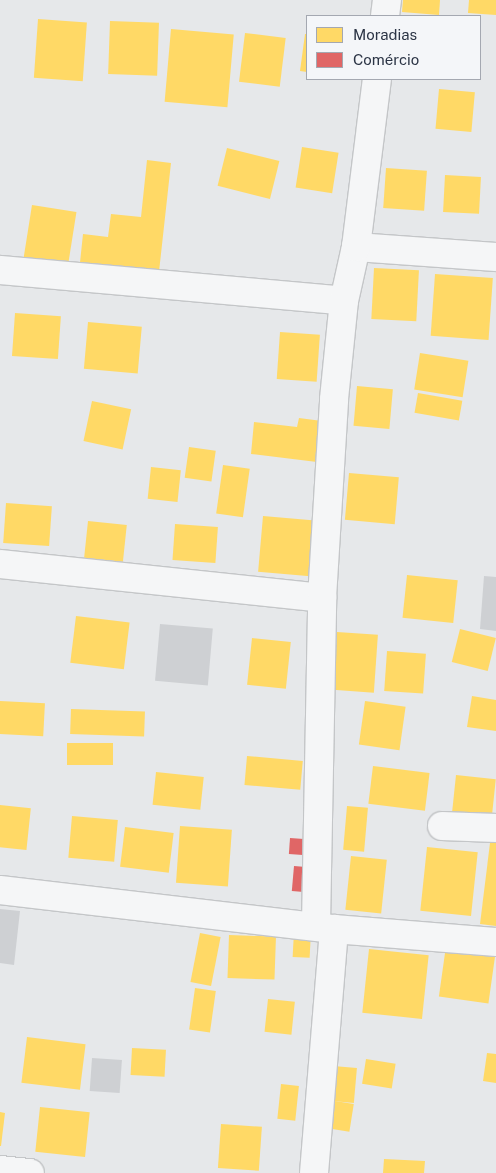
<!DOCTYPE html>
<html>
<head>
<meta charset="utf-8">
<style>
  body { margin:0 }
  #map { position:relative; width:496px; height:1173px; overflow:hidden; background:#e6e8ea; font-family:"Public Sans",sans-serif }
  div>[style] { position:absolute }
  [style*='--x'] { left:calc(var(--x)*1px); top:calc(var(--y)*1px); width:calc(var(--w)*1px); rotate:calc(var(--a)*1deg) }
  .homes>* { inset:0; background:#ffd966; transform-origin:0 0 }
  .shops>* { inset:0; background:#e06666; transform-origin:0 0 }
  .building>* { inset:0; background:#ced0d3; transform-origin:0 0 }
  .roads { filter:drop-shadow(1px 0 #c4c6c8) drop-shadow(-1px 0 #c4c6c8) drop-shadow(0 1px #c4c6c8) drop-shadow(0 -1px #c4c6c8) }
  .minor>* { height:28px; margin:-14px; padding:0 14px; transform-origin:14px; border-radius:14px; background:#f5f6f7 }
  span { translate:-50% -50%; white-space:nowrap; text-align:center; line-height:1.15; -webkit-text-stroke:5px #f4f6f9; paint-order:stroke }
  .legend { position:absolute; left:306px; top:15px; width:175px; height:65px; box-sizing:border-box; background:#f4f6f9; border:1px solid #a4a8b1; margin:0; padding:6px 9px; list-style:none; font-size:15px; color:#2b3445 }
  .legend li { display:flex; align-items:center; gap:10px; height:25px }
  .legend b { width:25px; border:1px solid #a4a8b1 }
</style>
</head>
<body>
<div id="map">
  <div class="homes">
    <div style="clip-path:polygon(403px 0,440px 0,439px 15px,402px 12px)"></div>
    <div style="clip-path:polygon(469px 0,496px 0,496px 15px,468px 13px)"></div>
    <div style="left:38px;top:19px;width:49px;height:59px;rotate:4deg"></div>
    <div style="left:110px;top:21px;width:49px;height:53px;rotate:2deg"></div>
    <div style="left:171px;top:29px;width:63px;height:73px;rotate:5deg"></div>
    <div style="left:245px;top:33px;width:41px;height:49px;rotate:7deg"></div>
    <div style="clip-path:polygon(305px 34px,307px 34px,307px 72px,300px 71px)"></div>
    <div style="left:439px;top:89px;width:36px;height:40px;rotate:5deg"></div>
    <div style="left:302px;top:147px;width:37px;height:41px;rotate:9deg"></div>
    <div style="left:227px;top:148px;width:54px;height:39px;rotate:14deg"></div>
    <div style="clip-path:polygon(147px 160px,171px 163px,158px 281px,79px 272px,83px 234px,108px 237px,111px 214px,141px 217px)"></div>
    <div style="left:386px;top:168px;width:41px;height:40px;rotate:4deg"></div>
    <div style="left:445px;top:175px;width:36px;height:37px;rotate:3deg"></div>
    <div style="left:32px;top:205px;width:45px;height:54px;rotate:9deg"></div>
    <div style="left:374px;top:268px;width:45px;height:51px;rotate:3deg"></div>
    <div style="left:435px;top:274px;width:58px;height:62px;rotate:4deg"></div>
    <div style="left:15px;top:313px;width:46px;height:43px;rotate:4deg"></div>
    <div style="left:88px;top:322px;width:54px;height:47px;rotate:5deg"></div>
    <div style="left:280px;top:332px;width:40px;height:47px;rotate:4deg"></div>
    <div style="left:420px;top:353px;width:49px;height:37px;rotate:9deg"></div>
    <div style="left:357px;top:386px;width:36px;height:40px;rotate:5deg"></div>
    <div style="left:418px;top:393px;width:45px;height:20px;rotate:10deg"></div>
    <div style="left:92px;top:401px;width:40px;height:41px;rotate:12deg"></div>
    <div style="clip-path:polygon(299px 418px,322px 421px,317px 462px,251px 454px,254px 422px,297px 427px)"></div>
    <div style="left:189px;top:447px;width:27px;height:31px;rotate:8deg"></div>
    <div style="left:223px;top:465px;width:27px;height:49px;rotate:8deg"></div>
    <div style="left:151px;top:467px;width:30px;height:32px;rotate:6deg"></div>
    <div style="left:349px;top:473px;width:50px;height:47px;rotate:5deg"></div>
    <div style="left:6px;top:503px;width:46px;height:40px;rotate:4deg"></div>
    <div style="left:263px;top:516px;width:58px;height:56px;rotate:5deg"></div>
    <div style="left:88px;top:521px;width:39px;height:37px;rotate:6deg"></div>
    <div style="left:175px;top:524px;width:43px;height:36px;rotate:4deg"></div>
    <div style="left:407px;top:575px;width:51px;height:43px;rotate:6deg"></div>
    <div style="left:76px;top:616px;width:54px;height:47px;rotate:7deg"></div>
    <div style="left:460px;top:629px;width:37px;height:34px;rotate:14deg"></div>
    <div style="left:337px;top:632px;width:41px;height:58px;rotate:4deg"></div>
    <div style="left:252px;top:638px;width:39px;height:47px;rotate:6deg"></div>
    <div style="left:387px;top:651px;width:39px;height:40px;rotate:4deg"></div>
    <div style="clip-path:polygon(472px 696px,496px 700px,496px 731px,467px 727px)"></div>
    <div style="left:0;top:701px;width:45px;height:33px;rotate:3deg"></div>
    <div style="left:365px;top:701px;width:41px;height:44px;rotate:8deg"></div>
    <div style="left:71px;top:709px;width:74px;height:25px;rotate:2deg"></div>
    <div style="left:67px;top:743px;width:46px;height:22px"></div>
    <div style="left:247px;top:756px;width:56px;height:29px;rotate:5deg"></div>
    <div style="left:373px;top:766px;width:57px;height:38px;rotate:7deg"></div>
    <div style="left:156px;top:772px;width:48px;height:33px;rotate:6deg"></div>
    <div style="left:456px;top:775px;width:40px;height:46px;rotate:6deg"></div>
    <div style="left:0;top:805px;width:31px;height:42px;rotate:6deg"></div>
    <div style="left:347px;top:806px;width:21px;height:44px;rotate:5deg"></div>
    <div style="left:72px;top:816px;width:46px;height:42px;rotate:5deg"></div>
    <div style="left:180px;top:826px;width:52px;height:57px;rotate:4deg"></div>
    <div style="left:125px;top:827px;width:49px;height:40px;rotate:7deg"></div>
    <div style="clip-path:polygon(490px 843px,496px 843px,496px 926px,480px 924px)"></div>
    <div style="left:427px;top:847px;width:51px;height:64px;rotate:6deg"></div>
    <div style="left:351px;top:856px;width:36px;height:54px;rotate:6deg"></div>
    <div style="left:294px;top:931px;width:17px;height:26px;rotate:3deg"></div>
    <div style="left:200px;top:933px;width:21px;height:50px;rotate:11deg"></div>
    <div style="left:229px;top:935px;width:47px;height:43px;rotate:2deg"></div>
    <div style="left:446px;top:946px;width:50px;height:51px;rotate:8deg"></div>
    <div style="left:369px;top:949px;width:60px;height:64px;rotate:6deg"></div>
    <div style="left:195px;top:988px;width:21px;height:42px;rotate:8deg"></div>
    <div style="left:268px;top:999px;width:27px;height:33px;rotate:6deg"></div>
    <div style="left:27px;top:1037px;width:59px;height:46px;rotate:7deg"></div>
    <div style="left:132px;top:1048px;width:34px;height:27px;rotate:3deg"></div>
    <div style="clip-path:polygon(487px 1053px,496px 1054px,496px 1083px,483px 1081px)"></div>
    <div style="left:366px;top:1059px;width:30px;height:25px;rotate:9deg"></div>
    <div style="left:333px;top:1066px;width:24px;height:35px;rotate:5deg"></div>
    <div style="left:281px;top:1084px;width:18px;height:35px;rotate:6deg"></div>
    <div style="left:335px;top:1101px;width:19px;height:28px;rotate:9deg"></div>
    <div style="left:40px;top:1107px;width:50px;height:45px;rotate:6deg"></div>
    <div style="clip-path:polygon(0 1112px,5px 1113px,1px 1146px,0 1146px)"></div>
    <div style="left:221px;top:1124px;width:41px;height:44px;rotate:4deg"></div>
    <div style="clip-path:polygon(384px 1159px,425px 1161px,424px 1173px,383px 1173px)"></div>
  </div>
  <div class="shops">
    <div style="left:290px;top:838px;width:14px;height:16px;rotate:4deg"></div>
    <div style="left:294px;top:866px;width:12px;height:25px;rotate:5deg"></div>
  </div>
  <div class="building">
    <div style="clip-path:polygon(484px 576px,496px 577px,496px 631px,480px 629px)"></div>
    <div style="left:160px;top:624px;width:53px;height:57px;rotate:5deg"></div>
    <div style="clip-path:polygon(0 909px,20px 911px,14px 965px,0 963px)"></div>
    <div style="left:92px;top:1058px;width:30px;height:33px;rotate:4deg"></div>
  </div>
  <div class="roads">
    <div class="minor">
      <div style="--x:385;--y:16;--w:16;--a:-83"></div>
      <div style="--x:356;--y:247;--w:140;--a:4.1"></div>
      <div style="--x:0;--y:270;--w:345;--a:5.1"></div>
      <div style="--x:0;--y:564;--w:324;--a:6"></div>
      <div style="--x:442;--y:826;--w:54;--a:2.1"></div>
      <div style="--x:0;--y:890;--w:336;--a:6.7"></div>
      <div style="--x:334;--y:929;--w:163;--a:4.6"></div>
      <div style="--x:316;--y:924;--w:326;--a:-88.9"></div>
      <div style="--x:322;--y:598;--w:199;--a:-86.5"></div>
      <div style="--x:334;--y:399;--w:99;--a:-84.2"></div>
      <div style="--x:344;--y:301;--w:55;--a:-77.5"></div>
      <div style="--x:356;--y:247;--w:169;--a:-82.9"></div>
      <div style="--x:0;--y:1170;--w:30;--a:6"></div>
      <div style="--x:314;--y:1173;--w:245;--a:-85.3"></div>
    </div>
  </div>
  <ul class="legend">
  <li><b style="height:14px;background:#ffd966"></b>Moradias</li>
  <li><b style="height:14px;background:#e06666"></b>Comércio</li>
  </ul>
</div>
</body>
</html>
